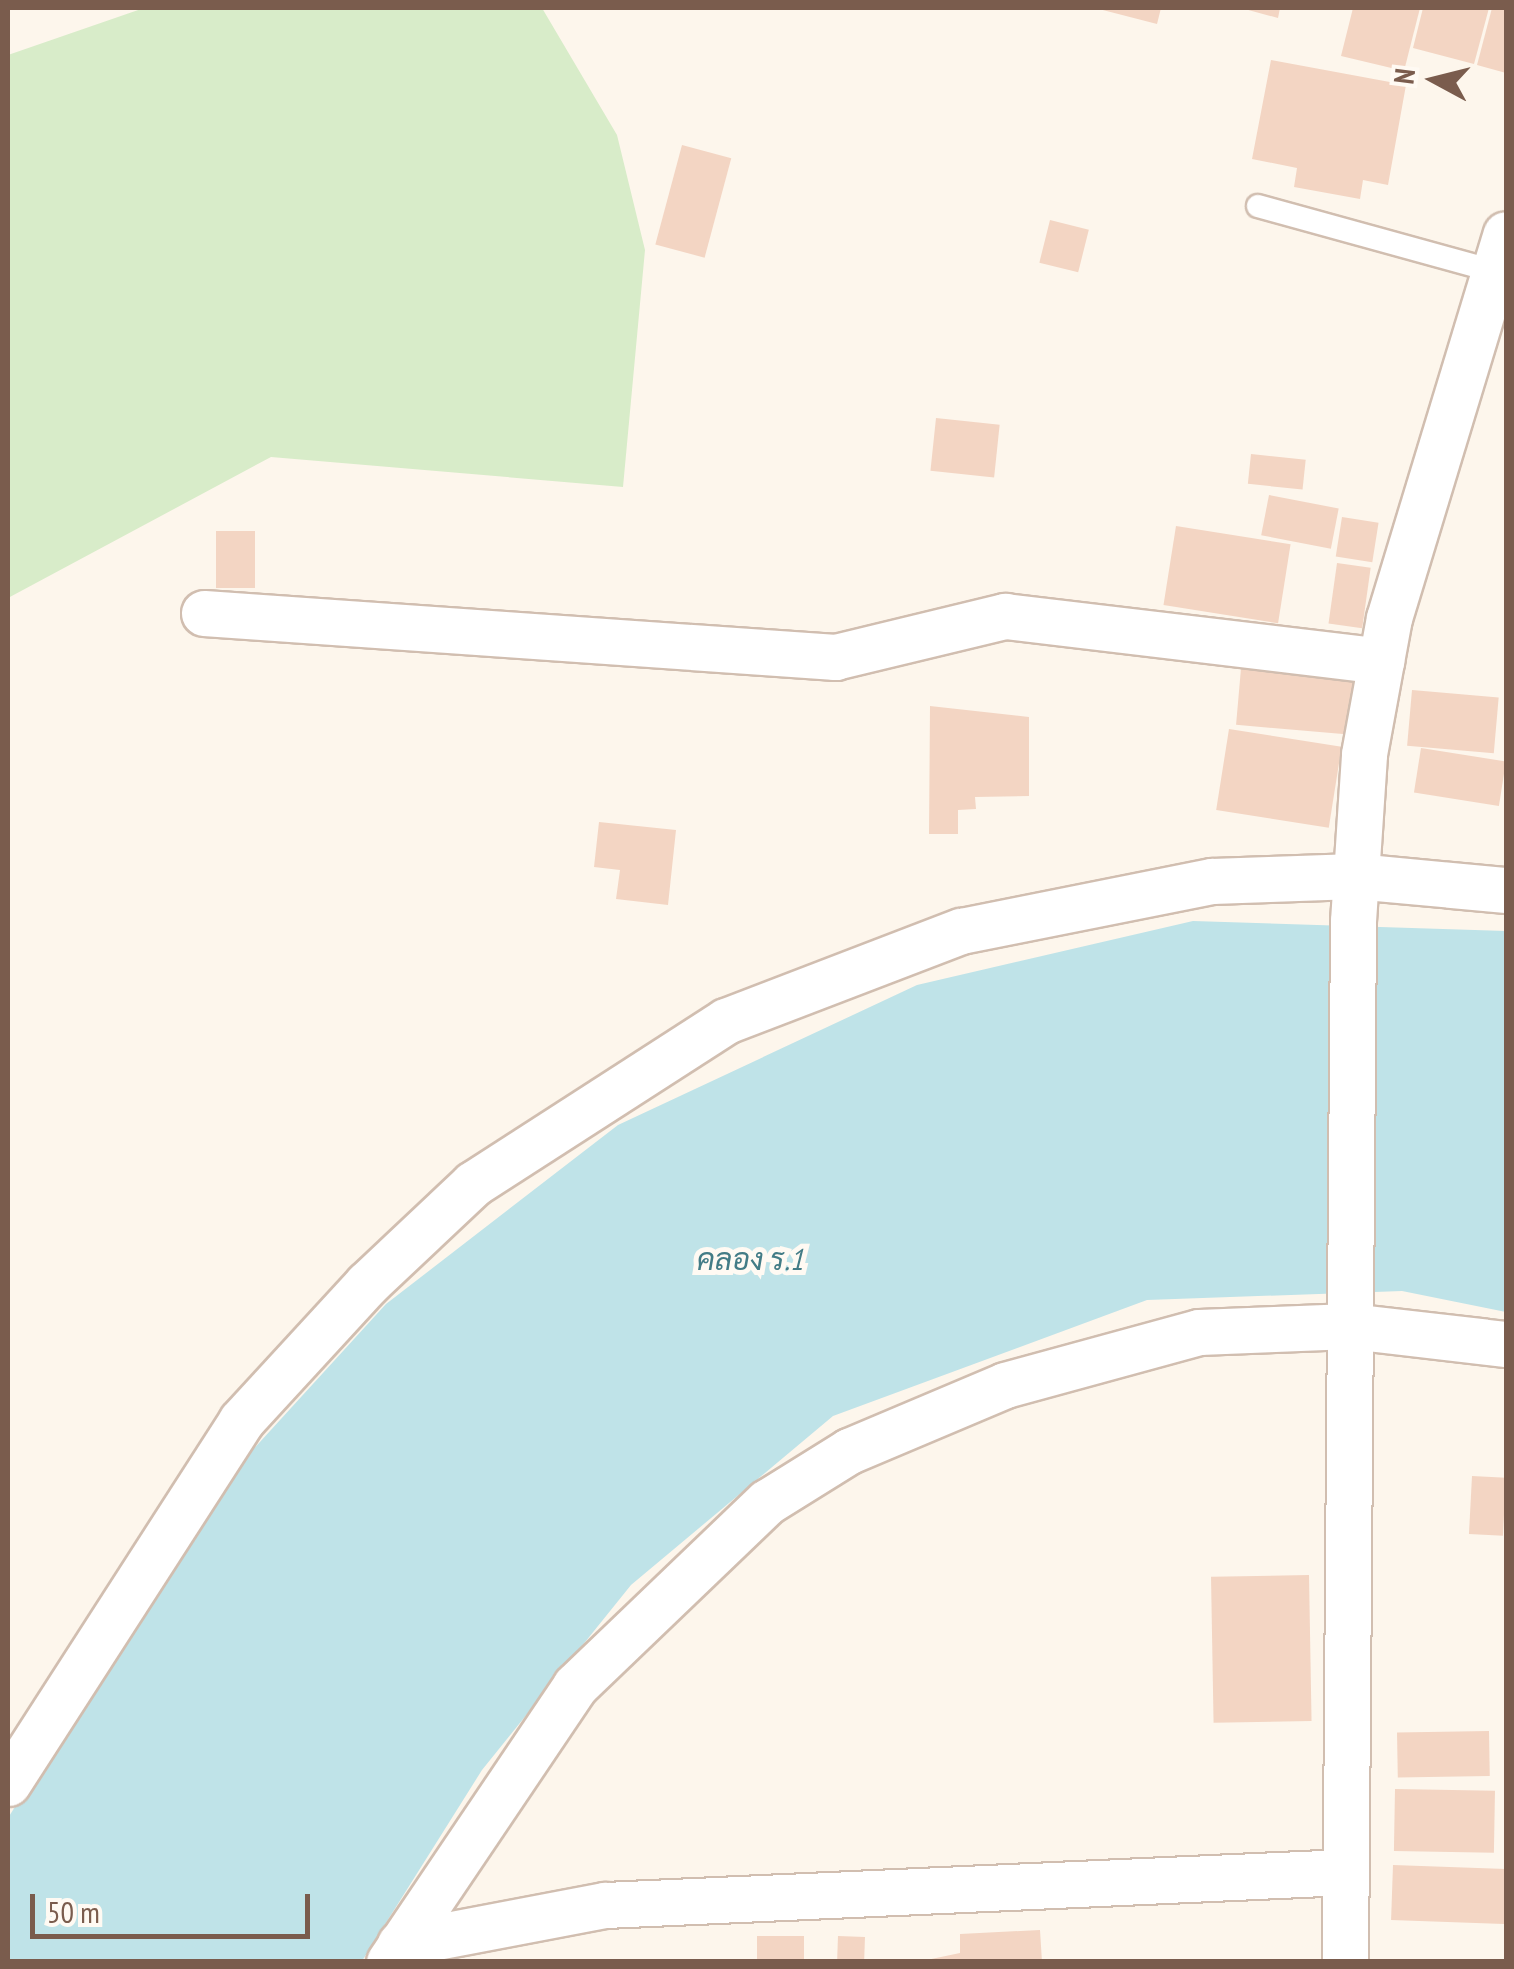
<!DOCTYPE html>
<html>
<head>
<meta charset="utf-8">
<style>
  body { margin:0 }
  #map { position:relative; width:1514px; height:1969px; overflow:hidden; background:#fdf6ec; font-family:"PT Sans Narrow",Sarabun,sans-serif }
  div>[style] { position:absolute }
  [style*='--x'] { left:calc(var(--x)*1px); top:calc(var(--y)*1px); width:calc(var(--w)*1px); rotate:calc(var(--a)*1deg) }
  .green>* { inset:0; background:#d8ecc9 }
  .water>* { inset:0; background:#bfe3e8 }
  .building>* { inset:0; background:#f3d5c3; transform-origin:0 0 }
  .roads { filter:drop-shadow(2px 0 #d1beb0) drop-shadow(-2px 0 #d1beb0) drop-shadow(0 2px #d1beb0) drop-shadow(0 -2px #d1beb0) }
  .lane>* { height:22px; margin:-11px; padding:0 11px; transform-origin:11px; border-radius:11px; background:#fff }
  .street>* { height:45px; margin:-22.5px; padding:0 22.5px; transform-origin:22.5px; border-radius:22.5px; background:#fff }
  span { translate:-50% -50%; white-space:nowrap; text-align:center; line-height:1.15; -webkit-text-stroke:10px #fffaf3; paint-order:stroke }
  .water-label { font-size:30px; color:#437c86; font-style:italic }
  .frame { position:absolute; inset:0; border:10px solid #7a5c4d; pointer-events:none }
  .north { position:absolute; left:1384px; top:30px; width:100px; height:100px; -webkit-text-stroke:8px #fffaf3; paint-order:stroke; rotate:277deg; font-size:28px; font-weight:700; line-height:40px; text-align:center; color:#7a5c4d }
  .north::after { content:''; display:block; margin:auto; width:35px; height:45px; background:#7a5c4d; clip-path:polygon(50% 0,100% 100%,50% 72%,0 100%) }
  .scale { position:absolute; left:30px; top:1894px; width:280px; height:45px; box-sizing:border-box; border:5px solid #7a5c4d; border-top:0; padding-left:12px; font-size:30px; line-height:35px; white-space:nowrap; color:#7a5c4d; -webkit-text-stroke:8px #fffaf3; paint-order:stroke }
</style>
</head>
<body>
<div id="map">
  <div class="green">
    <div style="clip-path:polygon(144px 8px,542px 8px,617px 135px,645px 250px,623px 487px,271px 457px,8px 598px,8px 55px)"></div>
  </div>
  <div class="water">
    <div style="clip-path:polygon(1193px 921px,1506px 931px,1506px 1312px,1402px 1291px,1147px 1300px,833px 1416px,631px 1585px,482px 1770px,362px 1961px,8px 1961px,8px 1818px,205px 1502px,386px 1304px,618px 1125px,917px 985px)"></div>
  </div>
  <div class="building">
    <div style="clip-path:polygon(1095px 8px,1161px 8px,1157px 24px)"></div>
    <div style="clip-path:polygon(1241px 8px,1280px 8px,1278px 18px)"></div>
    <div style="clip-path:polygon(1353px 8px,1420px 8px,1404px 71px,1341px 56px)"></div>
    <div style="clip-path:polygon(1423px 8px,1489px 8px,1474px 64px,1413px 48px)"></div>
    <div style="clip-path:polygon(1492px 8px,1506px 8px,1506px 73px,1477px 65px)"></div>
    <div style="clip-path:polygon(1271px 60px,1406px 85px,1388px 185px,1363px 180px,1360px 199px,1294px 187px,1297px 168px,1252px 159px)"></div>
    <div style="left:682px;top:145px;width:51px;height:103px;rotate:15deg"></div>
    <div style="left:1050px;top:220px;width:40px;height:44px;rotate:14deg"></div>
    <div style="left:936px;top:418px;width:64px;height:53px;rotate:6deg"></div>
    <div style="left:1251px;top:454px;width:55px;height:30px;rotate:6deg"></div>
    <div style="left:1269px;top:495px;width:71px;height:41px;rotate:11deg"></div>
    <div style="left:1342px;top:517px;width:37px;height:40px;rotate:9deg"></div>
    <div style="left:1176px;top:526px;width:116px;height:80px;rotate:9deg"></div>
    <div style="left:255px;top:531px;width:57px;height:39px;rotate:90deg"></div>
    <div style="left:1337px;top:563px;width:34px;height:61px;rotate:8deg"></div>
    <div style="left:1242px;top:657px;width:113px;height:68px;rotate:5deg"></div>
    <div style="left:1412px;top:690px;width:87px;height:56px;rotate:5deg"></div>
    <div style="clip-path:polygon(930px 706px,1029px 717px,1029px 796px,975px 797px,976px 809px,958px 810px,958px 834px,929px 834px)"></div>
    <div style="left:1229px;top:729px;width:114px;height:82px;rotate:9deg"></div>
    <div style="left:1421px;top:748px;width:86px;height:45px;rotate:9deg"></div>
    <div style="clip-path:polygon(599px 822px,676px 830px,668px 905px,616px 899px,620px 870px,594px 867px)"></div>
    <div style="left:1472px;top:1476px;width:34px;height:58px;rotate:3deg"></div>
    <div style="left:1309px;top:1575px;width:146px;height:98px;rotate:89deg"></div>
    <div style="left:1489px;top:1731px;width:45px;height:92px;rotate:89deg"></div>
    <div style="left:1395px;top:1789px;width:100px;height:62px;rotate:1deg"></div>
    <div style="left:1393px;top:1865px;width:113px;height:55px;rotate:2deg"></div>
    <div style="clip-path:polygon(1040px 1930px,1042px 1962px,917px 1962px,960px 1953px,960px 1934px)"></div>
    <div style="left:757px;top:1936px;width:47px;height:26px"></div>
    <div style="left:838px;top:1936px;width:27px;height:26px;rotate:2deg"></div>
  </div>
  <div class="roads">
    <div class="lane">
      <div style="--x:1258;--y:206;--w:248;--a:15.4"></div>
    </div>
    <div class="street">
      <div style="--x:204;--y:613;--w:633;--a:3.99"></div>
      <div style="--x:835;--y:657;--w:175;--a:-13.6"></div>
      <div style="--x:1005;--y:616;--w:379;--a:6.8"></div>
      <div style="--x:8;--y:1783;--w:431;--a:-57.2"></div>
      <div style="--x:241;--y:1421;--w:186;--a:-47.4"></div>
      <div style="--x:367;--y:1284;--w:146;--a:-43.3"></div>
      <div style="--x:473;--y:1184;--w:301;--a:-32.8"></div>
      <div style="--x:726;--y:1021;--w:252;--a:-21"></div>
      <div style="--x:961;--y:931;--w:256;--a:-11.3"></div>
      <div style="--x:1212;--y:881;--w:143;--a:-2"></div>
      <div style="--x:1355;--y:876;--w:152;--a:5.3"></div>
      <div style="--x:400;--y:1944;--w:209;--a:-10.8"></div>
      <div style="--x:605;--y:1905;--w:741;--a:-2.55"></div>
      <div style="--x:389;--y:1962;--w:333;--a:-56"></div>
      <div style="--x:575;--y:1686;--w:266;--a:-43.8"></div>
      <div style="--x:767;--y:1502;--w:97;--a:-31.9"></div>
      <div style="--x:849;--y:1451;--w:169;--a:-22.9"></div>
      <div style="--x:1005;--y:1385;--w:201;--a:-15.3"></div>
      <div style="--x:1199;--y:1332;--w:151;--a:-2.3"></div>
      <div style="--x:1350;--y:1326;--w:157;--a:6.6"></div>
      <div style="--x:1345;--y:1962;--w:1041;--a:-89.56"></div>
      <div style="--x:1353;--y:921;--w:167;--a:-86.2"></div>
      <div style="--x:1364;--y:754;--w:138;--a:-79.6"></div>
      <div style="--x:1389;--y:618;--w:401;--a:-73.1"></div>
    </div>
  </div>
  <div class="water-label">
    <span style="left:750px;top:1259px">คลอง ร.1</span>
  </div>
  <div class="frame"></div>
  <div class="north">N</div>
  <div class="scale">50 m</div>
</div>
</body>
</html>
